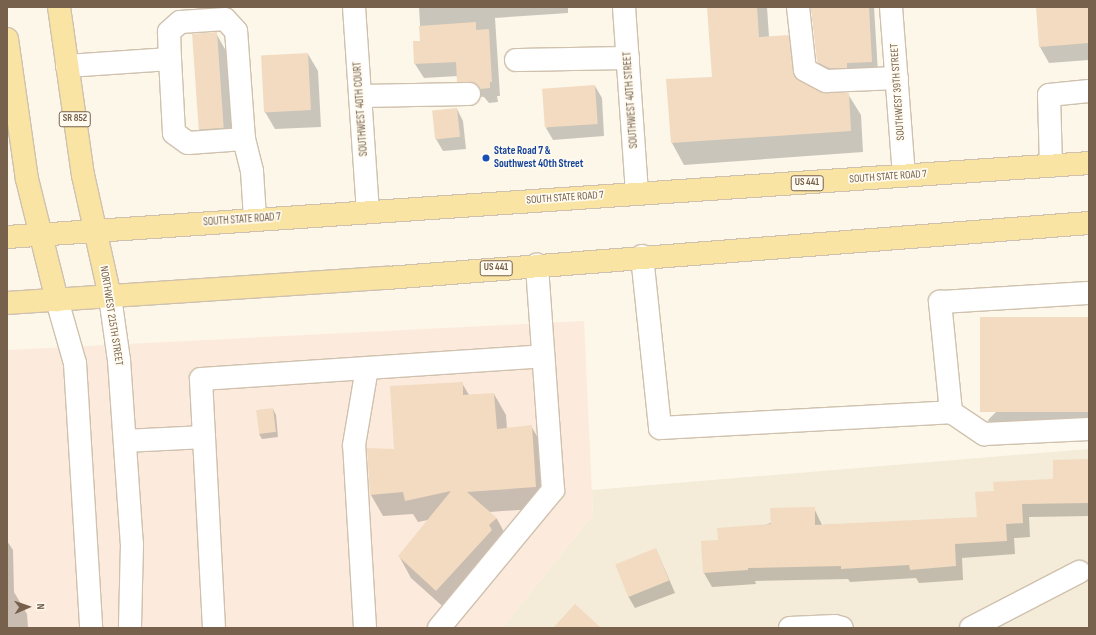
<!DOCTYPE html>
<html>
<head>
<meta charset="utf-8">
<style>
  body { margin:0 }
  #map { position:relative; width:1096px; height:635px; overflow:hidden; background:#fcf7e9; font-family:"Sofia Sans Condensed",sans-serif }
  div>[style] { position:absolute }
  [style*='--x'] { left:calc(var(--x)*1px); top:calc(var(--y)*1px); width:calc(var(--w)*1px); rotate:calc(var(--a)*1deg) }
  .residential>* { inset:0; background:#f4ebd8 }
  .commercial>* { inset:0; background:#fcebdd }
  .shadow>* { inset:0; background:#0003 }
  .building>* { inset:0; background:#f2dbc1; transform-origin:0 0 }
  .roads { filter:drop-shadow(1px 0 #cfc1ae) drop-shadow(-1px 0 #cfc1ae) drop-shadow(0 1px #cfc1ae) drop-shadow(0 -1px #cfc1ae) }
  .minor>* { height:22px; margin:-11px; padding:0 11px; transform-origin:11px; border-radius:11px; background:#fff }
  .major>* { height:22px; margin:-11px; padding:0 11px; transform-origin:11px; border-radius:11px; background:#fae4a3 }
  .dots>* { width:11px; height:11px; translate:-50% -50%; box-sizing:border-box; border:2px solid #fffbf0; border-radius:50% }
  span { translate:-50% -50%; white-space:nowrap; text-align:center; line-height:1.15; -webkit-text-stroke:3.5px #fffbf0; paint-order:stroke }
  .shield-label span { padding:1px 3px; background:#fffbf0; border:1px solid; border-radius:3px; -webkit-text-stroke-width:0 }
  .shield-label { font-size:10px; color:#77614c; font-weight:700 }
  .street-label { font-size:11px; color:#77614c }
  .transit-label { font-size:11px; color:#164399; font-weight:700 }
  .left { translate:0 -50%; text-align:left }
  .frame { position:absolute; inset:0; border:8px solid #77614c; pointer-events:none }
  .north { position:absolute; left:8px; top:587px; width:40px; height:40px; -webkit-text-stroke:3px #fffbf0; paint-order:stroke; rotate:88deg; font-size:11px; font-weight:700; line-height:16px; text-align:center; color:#77614c }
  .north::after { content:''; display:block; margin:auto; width:14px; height:18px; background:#77614c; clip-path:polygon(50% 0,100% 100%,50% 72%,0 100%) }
</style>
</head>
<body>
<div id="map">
  <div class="residential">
    <div style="clip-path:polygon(1089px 449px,1089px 628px,502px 628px,593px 515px,592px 490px)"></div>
  </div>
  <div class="commercial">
    <div style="clip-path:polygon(584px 321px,593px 515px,502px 628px,7px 628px,7px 350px)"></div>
  </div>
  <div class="shadow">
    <div style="clip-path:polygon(419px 7px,568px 7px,568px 13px,495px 18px,500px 96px,497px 96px,498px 102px,489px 103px,484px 97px,467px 96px,458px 76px,424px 78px,415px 64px,414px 42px,421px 42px)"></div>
    <div style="clip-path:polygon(708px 7px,767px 7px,769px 37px,788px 36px,800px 57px,804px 84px,820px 93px,848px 94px,861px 115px,863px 152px,684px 165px,672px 143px,667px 80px,713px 78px)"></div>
    <div style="clip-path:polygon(811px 7px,874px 7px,878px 73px,825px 74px,818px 62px)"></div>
    <div style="clip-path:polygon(1037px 7px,1089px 7px,1089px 60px,1049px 63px,1040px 47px)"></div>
    <div style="clip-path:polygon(216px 33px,226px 51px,233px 145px,209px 147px,199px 129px)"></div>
    <div style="clip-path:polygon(308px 54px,318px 71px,321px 127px,275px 129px,265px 112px,262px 56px)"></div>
    <div style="clip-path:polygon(595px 86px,602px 98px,604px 136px,553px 140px,546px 128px)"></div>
    <div style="clip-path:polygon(457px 109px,463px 121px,466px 149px,443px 151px,436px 139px,433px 112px)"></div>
    <div style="clip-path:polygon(1089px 318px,1089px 434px,1000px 441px,988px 420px)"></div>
    <div style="clip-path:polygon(462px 383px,469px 395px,494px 394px,506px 415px,507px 429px,531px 426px,544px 448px,548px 508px,489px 512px,497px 519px,509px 541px,449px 612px,411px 578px,399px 556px,428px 520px,418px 522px,413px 514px,383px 516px,371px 495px,395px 450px)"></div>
    <div style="clip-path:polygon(273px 409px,276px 415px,278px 437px,262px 439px,259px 434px)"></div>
    <div style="clip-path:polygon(1089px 460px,1089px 516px,1029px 517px,1030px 537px,1014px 538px,1015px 554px,962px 558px,963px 580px,919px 583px,916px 578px,850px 582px,848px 579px,755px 581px,756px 584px,712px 587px,704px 573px,719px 541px,814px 508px,822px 525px,978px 518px,995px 492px,1054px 479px)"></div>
    <div style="clip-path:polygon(7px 541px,13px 550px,14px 592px,27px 614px,28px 628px,7px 628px)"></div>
    <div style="clip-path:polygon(656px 549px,675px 593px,635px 608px,628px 596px)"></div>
  </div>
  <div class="building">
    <div style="clip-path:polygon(707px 7px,757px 7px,759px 37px,789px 35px,795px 77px,821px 92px,849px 93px,851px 131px,671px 143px,666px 79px,712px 77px)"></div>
    <div style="clip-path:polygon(811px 7px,869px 7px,872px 62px,847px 63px,847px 68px,829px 68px,817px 62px)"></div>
    <div style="clip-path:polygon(1036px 7px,1089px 7px,1089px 43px,1039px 47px)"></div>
    <div style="clip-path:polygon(476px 22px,476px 30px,489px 29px,492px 82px,490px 82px,490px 88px,480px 89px,475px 83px,457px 82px,456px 62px,414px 64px,413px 41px,420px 41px,419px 26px)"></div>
    <div style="left:217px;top:32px;width:96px;height:25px;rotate:86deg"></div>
    <div style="left:308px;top:53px;width:57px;height:47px;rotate:87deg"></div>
    <div style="left:595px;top:85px;width:39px;height:53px;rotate:86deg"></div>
    <div style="left:457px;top:108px;width:29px;height:25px;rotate:84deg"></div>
    <div style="left:1089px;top:317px;width:95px;height:109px;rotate:90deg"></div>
    <div style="clip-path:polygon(463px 382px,463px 395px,494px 393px,497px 429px,532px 425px,536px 487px,467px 492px,497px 518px,489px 525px,492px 530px,436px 591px,398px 556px,451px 491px,405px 501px,403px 492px,370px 495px,367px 448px,394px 449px,390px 386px)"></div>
    <div style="left:273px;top:408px;width:24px;height:17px;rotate:83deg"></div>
    <div style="clip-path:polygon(1089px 459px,1089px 503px,1022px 504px,1023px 523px,1006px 524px,1007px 541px,955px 544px,956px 566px,910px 570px,909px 565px,841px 569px,841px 566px,748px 568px,748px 570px,703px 573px,701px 541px,718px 540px,717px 528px,771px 524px,770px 508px,815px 507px,815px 525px,977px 517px,975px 492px,994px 491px,993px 482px,1053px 479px,1053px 460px)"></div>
    <div style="left:656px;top:548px;width:35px;height:44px;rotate:68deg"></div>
    <div style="clip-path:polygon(575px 604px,601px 628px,553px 628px)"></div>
  </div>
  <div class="roads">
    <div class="minor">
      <div style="--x:354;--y:7;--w:204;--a:86.1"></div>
      <div style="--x:624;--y:7;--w:187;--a:86"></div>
      <div style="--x:798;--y:7;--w:63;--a:83.7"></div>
      <div style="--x:805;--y:70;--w:24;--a:28"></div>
      <div style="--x:826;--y:81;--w:71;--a:-2.4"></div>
      <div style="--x:891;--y:7;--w:169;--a:85.6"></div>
      <div style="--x:516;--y:60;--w:112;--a:-1"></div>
      <div style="--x:67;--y:66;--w:103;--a:-3.9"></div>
      <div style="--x:170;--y:59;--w:74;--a:86.9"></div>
      <div style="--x:174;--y:133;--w:17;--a:36"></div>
      <div style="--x:188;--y:143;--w:56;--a:-4.1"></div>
      <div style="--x:244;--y:139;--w:108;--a:-94.2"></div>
      <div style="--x:236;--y:31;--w:16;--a:-133"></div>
      <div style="--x:225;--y:19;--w:45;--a:176.2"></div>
      <div style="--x:180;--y:22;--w:15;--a:138"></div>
      <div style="--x:169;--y:32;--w:27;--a:88"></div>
      <div style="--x:360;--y:96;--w:109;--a:-1.1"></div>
      <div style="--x:244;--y:139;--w:33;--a:76"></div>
      <div style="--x:252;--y:171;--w:48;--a:86.4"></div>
      <div style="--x:1051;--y:166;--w:71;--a:-91.6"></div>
      <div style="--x:1049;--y:95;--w:40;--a:-5.7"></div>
      <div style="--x:642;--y:256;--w:173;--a:84"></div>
      <div style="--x:660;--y:428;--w:291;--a:-3.1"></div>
      <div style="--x:951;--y:412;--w:40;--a:34"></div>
      <div style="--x:984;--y:434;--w:105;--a:-2.7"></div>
      <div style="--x:110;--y:297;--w:64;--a:81.9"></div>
      <div style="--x:119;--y:360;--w:184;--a:86"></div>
      <div style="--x:132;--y:544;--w:84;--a:91.4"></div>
      <div style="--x:57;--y:300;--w:66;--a:74.1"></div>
      <div style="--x:75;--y:363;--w:265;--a:86.5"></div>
      <div style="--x:951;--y:412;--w:111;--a:-95.7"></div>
      <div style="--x:940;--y:302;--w:149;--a:-3.5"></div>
      <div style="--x:125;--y:441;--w:79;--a:-2.9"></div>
      <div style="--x:214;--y:628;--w:249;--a:-93"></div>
      <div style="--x:201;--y:379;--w:343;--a:-3.8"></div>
      <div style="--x:365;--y:628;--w:183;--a:-93.4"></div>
      <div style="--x:354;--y:445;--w:78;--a:-80.4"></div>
      <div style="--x:439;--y:628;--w:179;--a:-50.4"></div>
      <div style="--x:553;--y:490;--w:226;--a:-94.1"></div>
      <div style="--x:790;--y:628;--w:45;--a:-2.5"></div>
      <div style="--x:835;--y:626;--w:7;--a:16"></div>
      <div style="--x:971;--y:628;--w:122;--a:-27.4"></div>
    </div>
    <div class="major">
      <div style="--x:59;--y:7;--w:170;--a:81.9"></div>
      <div style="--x:83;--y:175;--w:125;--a:77.5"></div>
      <div style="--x:7;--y:39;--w:141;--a:81.9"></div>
      <div style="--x:27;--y:179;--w:125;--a:76.1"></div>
      <div style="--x:7;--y:237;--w:1085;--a:-3.91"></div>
      <div style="--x:7;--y:303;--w:381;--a:-3.8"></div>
      <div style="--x:387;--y:278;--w:704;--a:-4.48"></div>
    </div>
  </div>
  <div class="dots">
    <div style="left:486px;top:158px;background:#1a4fb4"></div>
  </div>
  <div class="shield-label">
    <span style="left:75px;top:119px">SR 852</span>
    <span style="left:807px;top:183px">US 441</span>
    <span style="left:496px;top:268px">US 441</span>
  </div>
  <div class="street-label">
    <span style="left:898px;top:92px;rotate:-94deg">SOUTHWEST 39TH STREET</span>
    <span style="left:631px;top:100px;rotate:-94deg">SOUTHWEST 40TH STREET</span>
    <span style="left:361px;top:109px;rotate:-94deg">SOUTHWEST 40TH COURT</span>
    <span style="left:888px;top:177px;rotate:-4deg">SOUTH STATE ROAD 7</span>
    <span style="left:565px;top:198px;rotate:-4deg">SOUTH STATE ROAD 7</span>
    <span style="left:242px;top:220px;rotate:-4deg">SOUTH STATE ROAD 7</span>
    <span style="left:111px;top:316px;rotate:81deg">NORTHWEST 215TH STREET</span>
  </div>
  <div class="transit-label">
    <span class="left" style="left:494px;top:158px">State Road 7 &amp;<br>Southwest 40th Street</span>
  </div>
  <div class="frame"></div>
  <div class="north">N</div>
</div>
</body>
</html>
